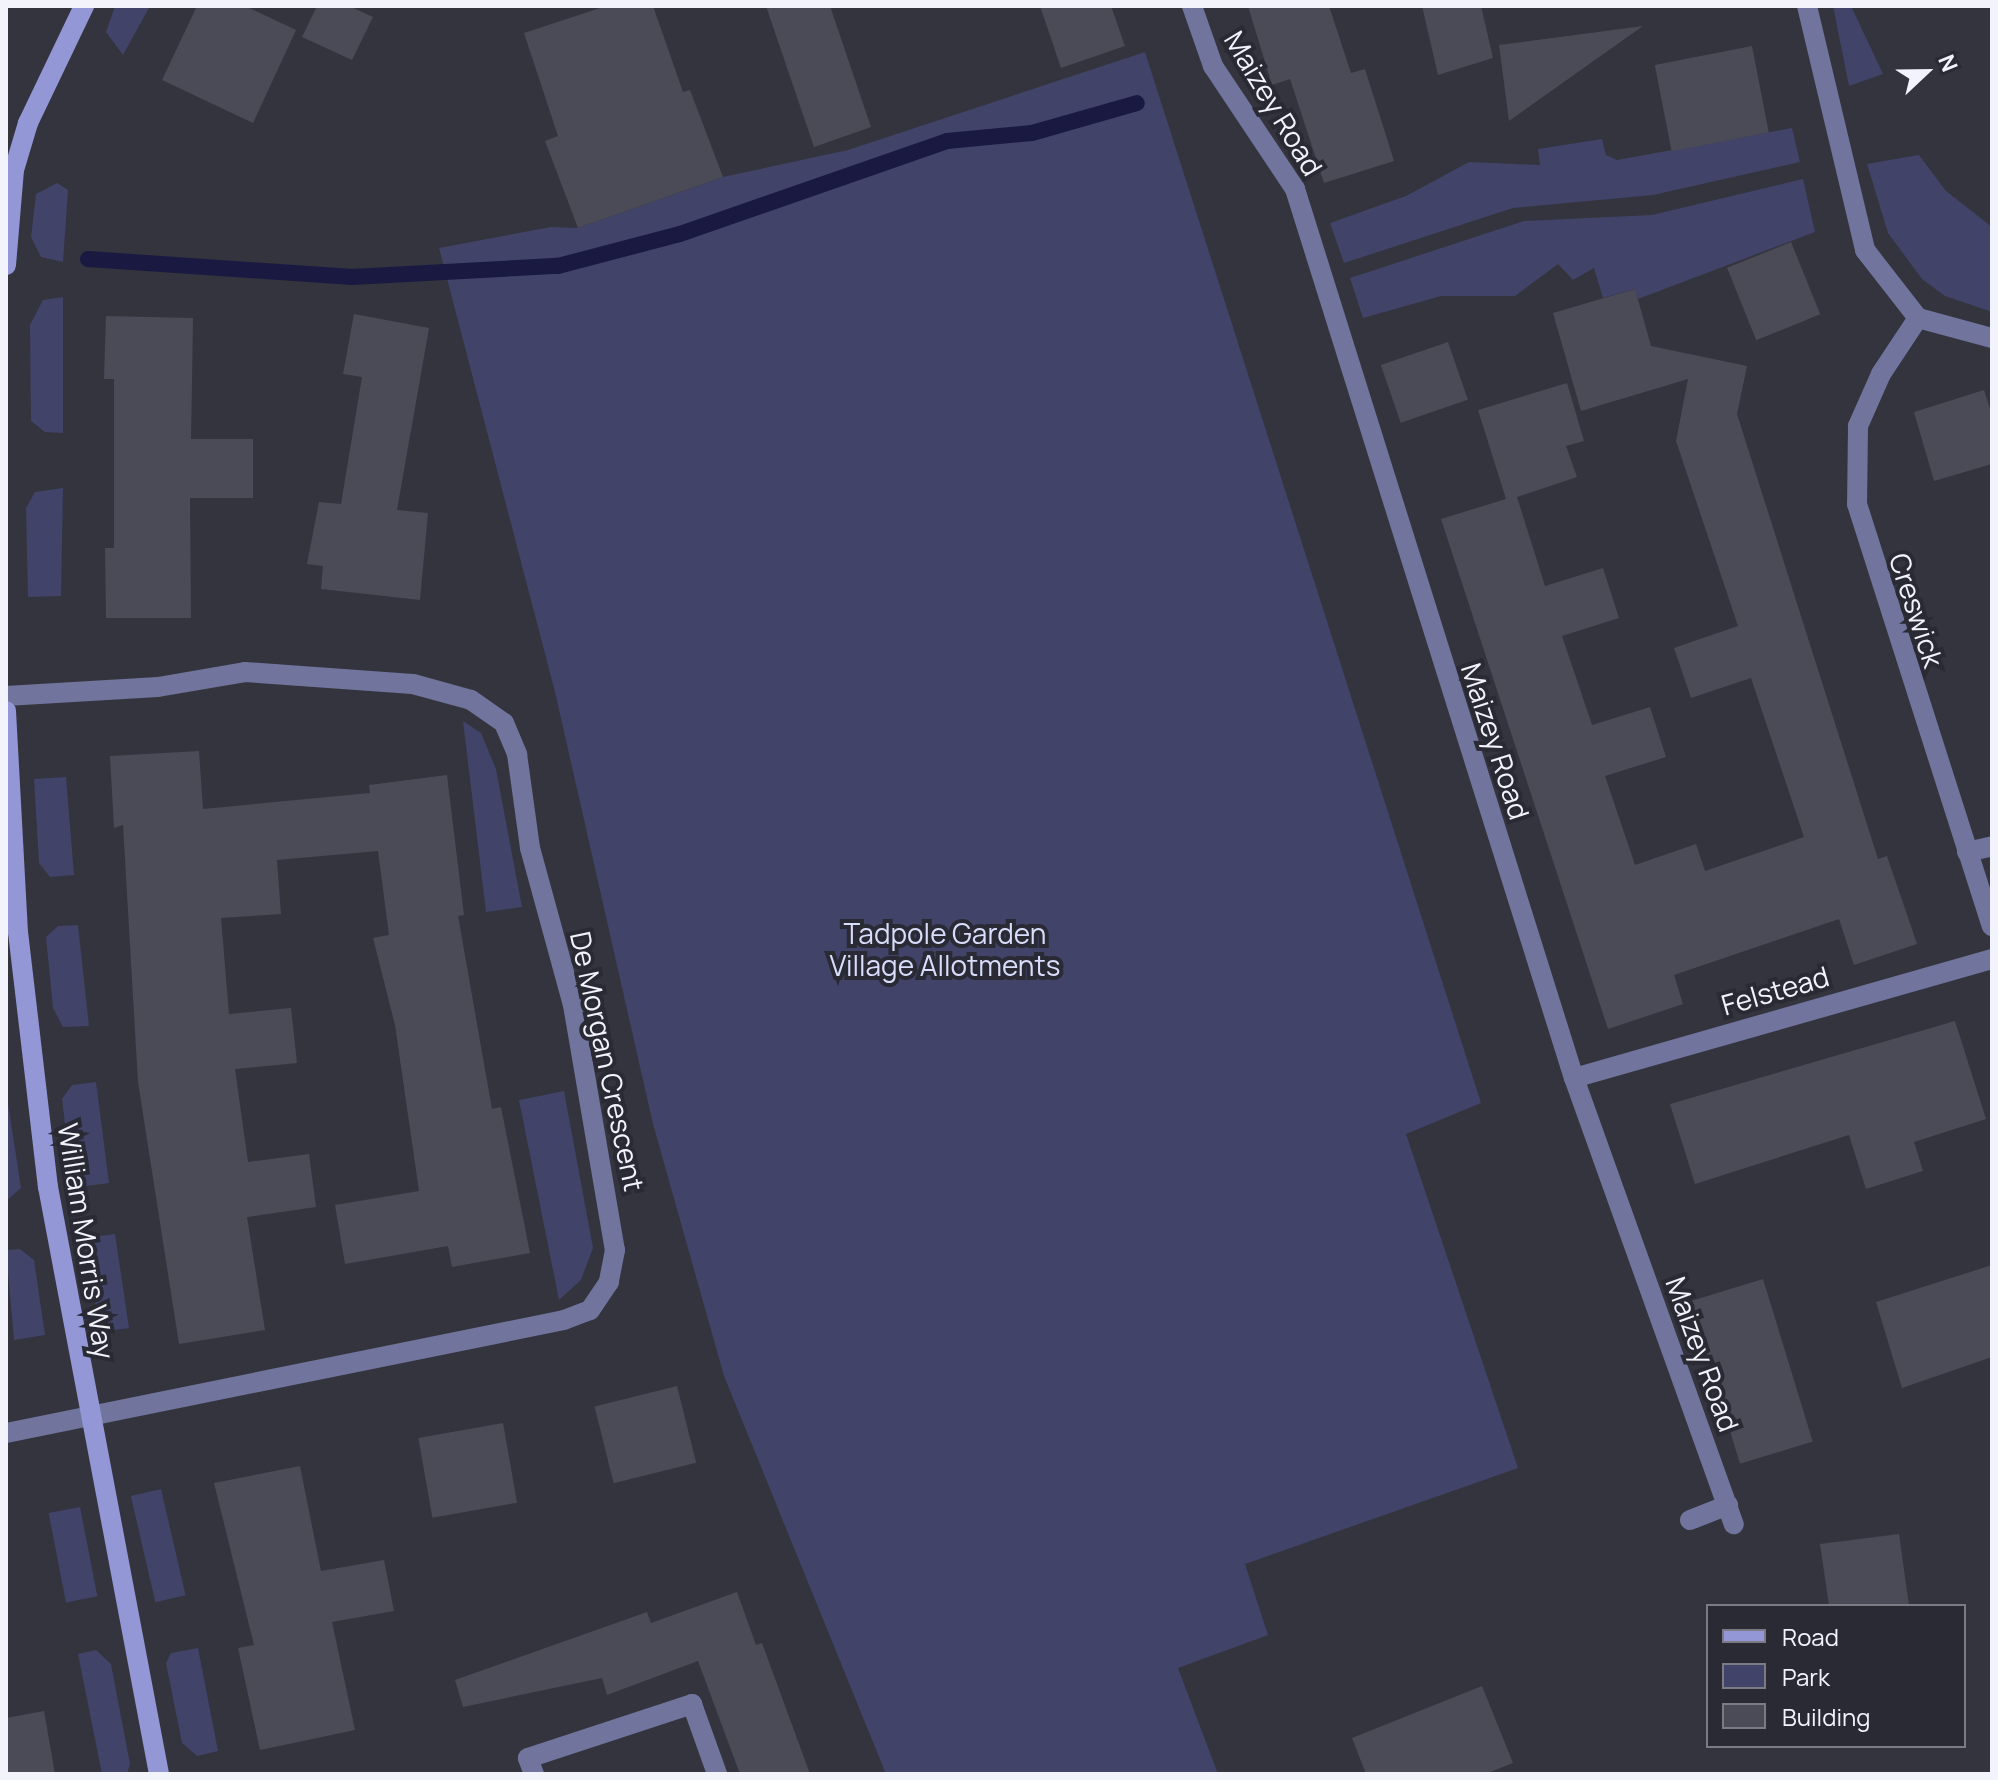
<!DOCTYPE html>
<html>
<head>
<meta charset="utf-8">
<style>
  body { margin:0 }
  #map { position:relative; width:1998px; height:1780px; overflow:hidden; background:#33343e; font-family:Manrope,sans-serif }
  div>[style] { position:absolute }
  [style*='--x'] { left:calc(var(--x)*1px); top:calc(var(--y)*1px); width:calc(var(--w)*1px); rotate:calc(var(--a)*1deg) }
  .green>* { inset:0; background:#414368; transform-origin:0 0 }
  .stream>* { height:16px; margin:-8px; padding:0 8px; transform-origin:8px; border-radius:8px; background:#1a1942 }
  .building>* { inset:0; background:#4a4b56; transform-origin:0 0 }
  .street>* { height:20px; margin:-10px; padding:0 10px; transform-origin:10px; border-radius:10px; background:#71749c }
  .secondary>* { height:20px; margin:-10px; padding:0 10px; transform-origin:10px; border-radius:10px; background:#9397d6 }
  span { translate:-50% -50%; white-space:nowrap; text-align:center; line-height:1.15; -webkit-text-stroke:8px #292a34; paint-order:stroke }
  .street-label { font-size:28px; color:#f3f4fb }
  .park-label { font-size:28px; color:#d9ddfc }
  .frame { position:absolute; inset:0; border:8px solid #f3f4fb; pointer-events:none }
  .legend { position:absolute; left:1706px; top:1604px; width:260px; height:144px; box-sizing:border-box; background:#292a34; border:2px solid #7a7b84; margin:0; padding:10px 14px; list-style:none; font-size:24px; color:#f3f4fb }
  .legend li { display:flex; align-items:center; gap:16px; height:40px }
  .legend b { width:40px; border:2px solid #7a7b84 }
  .north { position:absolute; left:1886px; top:32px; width:80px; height:80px; -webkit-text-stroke:6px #292a34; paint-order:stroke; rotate:68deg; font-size:22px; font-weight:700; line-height:32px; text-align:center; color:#f3f4fb }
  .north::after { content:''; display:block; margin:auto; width:28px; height:36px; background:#f3f4fb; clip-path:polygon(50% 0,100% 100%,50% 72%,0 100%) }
</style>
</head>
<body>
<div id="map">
  <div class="green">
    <div style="clip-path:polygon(115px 6px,150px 6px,123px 55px,106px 32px)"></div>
    <div style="clip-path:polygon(1833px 6px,1851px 6px,1883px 74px,1849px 86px)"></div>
    <div style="clip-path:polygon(1145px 52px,1481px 1103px,1406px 1134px,1518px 1468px,1245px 1564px,1268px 1635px,1178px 1668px,1218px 1774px,886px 1774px,724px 1376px,653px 1124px,555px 692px,439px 248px,551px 227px,578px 228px,723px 177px,848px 150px)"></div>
    <div style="clip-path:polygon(1792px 128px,1800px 162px,1653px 195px,1513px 208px,1344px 263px,1330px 223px,1406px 196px,1469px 162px,1540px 165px,1538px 149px,1602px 139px,1606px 155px,1617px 160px)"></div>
    <div style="clip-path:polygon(1919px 155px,1946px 191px,1992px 227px,1992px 312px,1945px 296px,1922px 279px,1888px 233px,1867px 164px)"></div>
    <div style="clip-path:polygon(1803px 179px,1815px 232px,1638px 299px,1634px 289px,1603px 298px,1594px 268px,1573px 280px,1558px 264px,1515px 296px,1441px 296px,1363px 318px,1350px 278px,1524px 221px,1652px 215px)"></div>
    <div style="clip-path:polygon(57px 183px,68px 190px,63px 262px,41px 257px,31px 237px,36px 194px)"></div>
    <div style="clip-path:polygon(63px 297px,63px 433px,45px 432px,31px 421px,30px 325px,43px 300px)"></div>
    <div style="clip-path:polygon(63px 488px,61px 596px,28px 597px,26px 508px,35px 492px)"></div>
    <div style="clip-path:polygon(463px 721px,481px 733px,496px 769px,522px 907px,486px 912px)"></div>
    <div style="clip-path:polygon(66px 777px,74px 875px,50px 877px,39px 863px,34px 779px)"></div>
    <div style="clip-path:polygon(78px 925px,89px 1026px,63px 1027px,53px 1008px,46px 937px,58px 926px)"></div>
    <div style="clip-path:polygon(96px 1082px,109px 1183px,87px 1186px,77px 1182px,70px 1166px,62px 1099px,72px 1085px)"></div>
    <div style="clip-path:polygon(6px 1090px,21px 1188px,6px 1201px)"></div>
    <div style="clip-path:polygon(564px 1091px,593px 1248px,581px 1280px,559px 1300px,519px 1100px)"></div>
    <div style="clip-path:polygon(115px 1234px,129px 1328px,100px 1332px,85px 1246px,93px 1237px)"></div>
    <div style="clip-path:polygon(20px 1249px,34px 1260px,45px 1335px,14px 1340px,6px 1250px)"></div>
    <div style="left:161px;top:1489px;width:109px;height:31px;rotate:77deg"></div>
    <div style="left:80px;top:1507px;width:91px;height:32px;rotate:79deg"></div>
    <div style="clip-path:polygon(198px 1648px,218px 1751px,197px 1756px,182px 1743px,166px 1663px,171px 1653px)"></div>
    <div style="clip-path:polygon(96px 1650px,111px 1664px,130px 1764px,127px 1774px,102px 1774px,78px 1654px)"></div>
  </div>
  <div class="stream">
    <div style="--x:88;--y:259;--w:265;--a:3.9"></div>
    <div style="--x:352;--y:277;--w:206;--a:-3.1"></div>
    <div style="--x:558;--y:266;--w:126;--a:-14.7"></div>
    <div style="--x:680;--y:234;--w:283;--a:-19.2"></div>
    <div style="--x:947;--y:141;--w:85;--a:-5.4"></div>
    <div style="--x:1032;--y:133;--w:109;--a:-15.9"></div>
  </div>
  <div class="building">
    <div style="clip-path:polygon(197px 6px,245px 6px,296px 30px,253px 123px,162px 80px)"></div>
    <div style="clip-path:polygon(317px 6px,349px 6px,373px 17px,352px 60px,302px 37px)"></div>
    <div style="clip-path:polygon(606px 6px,653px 6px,683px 92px,690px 90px,723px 177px,578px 228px,545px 141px,558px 136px,524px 33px)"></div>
    <div style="clip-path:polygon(766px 6px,830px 6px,871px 127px,814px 147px)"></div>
    <div style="clip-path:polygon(1040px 6px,1111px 6px,1125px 46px,1061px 68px)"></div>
    <div style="clip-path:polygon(1248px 6px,1329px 6px,1351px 73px,1365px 69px,1394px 161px,1324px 183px,1290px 79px,1272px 85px)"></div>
    <div style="clip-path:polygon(1422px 6px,1481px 6px,1493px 58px,1438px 75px)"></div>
    <div style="clip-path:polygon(1643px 26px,1509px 121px,1499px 45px)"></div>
    <div style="left:1752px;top:46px;width:88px;height:99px;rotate:79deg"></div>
    <div style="left:1791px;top:242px;width:78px;height:69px;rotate:68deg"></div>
    <div style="clip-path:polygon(1635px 289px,1651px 346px,1747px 366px,1737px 414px,1878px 859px,1887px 856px,1917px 944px,1854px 965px,1839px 919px,1674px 975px,1683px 1004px,1608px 1029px,1441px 519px,1506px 499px,1478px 410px,1567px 383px,1584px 441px,1566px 446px,1577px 477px,1517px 497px,1545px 586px,1603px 568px,1619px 618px,1562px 636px,1592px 725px,1650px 707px,1666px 757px,1605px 776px,1635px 865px,1696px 844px,1705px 871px,1804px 837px,1751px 678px,1691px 698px,1674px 648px,1738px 626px,1676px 441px,1688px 379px,1581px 411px,1553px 313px)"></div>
    <div style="clip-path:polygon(354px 314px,429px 328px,397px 510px,428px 513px,420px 600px,321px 589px,323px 566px,307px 564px,319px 502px,341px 504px,362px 377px,343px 374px)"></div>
    <div style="clip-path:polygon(106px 316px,193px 318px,191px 439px,253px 439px,253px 498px,190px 498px,191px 618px,106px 618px,105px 548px,114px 548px,114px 379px,104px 379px)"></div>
    <div style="left:1448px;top:342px;width:61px;height:71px;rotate:71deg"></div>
    <div style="clip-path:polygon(1984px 390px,1992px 415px,1992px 464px,1934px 481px,1914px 412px)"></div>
    <div style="clip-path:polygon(199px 751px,203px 809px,370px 793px,369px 785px,447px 775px,464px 915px,458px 916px,492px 1109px,501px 1107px,530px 1253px,452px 1267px,448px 1246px,345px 1264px,335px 1205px,419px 1191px,395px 1025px,373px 938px,389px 935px,378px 851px,277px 860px,281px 914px,221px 918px,229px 1014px,291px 1008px,297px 1063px,235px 1069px,248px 1162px,309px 1154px,316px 1207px,247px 1217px,265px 1330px,179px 1344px,138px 1082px,123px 825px,114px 828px,110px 756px)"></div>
    <div style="clip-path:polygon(1955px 1021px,1986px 1119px,1914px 1142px,1923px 1171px,1866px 1189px,1849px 1135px,1695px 1184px,1670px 1104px)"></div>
    <div style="clip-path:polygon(1992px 1265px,1992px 1357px,1902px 1388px,1876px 1302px)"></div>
    <div style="left:1763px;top:1279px;width:170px;height:76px;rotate:73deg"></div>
    <div style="left:677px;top:1386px;width:79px;height:85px;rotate:76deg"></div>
    <div style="left:503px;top:1423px;width:81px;height:86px;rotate:80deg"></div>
    <div style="clip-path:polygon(300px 1466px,321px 1571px,384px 1560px,394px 1611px,332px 1622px,355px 1730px,260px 1750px,238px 1648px,254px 1645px,214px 1483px)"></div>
    <div style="clip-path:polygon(1899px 1534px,1909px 1606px,1829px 1606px,1820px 1544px)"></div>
    <div style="clip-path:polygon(737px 1592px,756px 1645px,762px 1643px,810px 1774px,740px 1774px,698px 1661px,607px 1695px,602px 1678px,463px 1707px,455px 1680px,647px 1612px,651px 1623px)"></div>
    <div style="clip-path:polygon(1482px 1686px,1513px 1763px,1485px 1774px,1366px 1774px,1352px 1738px)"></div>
    <div style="clip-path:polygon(44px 1711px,55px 1774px,6px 1774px,6px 1718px)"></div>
  </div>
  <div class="street">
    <div style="--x:1192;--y:6;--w:64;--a:70.7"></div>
    <div style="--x:1213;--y:66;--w:148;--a:56.3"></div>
    <div style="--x:1295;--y:189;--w:932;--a:72.58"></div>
    <div style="--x:1574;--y:1078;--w:474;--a:70.3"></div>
    <div style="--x:1807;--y:6;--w:251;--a:76.6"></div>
    <div style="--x:1865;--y:250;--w:86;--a:52.1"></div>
    <div style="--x:1918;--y:318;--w:77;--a:15.1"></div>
    <div style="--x:1918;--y:318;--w:67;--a:123.5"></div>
    <div style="--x:1881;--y:374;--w:57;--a:113.9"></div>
    <div style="--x:1858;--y:426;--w:78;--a:90.7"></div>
    <div style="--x:1857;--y:504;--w:443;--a:72.3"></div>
    <div style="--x:6;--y:696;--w:152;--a:-3.4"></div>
    <div style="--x:158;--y:687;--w:88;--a:-9.8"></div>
    <div style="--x:245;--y:672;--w:168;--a:4.1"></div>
    <div style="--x:413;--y:684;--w:60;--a:15.4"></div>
    <div style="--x:471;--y:700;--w:40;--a:34.9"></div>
    <div style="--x:504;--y:723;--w:34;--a:67"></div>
    <div style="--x:517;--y:754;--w:95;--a:82.1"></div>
    <div style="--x:530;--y:848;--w:163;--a:74.7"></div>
    <div style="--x:573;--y:1005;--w:249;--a:80.3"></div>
    <div style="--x:615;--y:1250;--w:33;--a:101"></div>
    <div style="--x:609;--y:1282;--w:34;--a:124"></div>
    <div style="--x:590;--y:1310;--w:28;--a:159"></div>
    <div style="--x:564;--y:1320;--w:569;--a:168.55"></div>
    <div style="--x:1967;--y:852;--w:26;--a:-13"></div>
    <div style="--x:1574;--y:1078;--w:435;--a:-15.9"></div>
    <div style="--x:1690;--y:1520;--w:41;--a:-21.5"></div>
    <div style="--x:534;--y:1774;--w:17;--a:-111"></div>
    <div style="--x:528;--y:1758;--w:173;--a:-18.2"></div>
    <div style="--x:692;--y:1704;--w:74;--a:70.3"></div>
  </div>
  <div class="secondary">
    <div style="--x:6;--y:265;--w:95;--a:-85.2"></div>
    <div style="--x:14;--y:170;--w:49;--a:-73.4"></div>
    <div style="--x:28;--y:123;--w:130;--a:-64.4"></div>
    <div style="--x:6;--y:711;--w:221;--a:86.9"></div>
    <div style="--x:18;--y:932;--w:257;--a:83.3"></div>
    <div style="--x:48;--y:1187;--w:597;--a:79.29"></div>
  </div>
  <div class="street-label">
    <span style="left:1274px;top:103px;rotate:59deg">Maizey Road</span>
    <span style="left:1917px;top:610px;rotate:72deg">Creswick</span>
    <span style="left:1496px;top:741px;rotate:72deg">Maizey Road</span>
    <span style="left:1775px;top:990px;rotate:-16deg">Felstead</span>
    <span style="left:608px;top:1061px;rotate:78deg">De Morgan Crescent</span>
    <span style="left:87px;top:1241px;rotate:81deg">William Morris Way</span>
    <span style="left:1703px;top:1354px;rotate:70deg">Maizey Road</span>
  </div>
  <div class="park-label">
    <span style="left:945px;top:949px">Tadpole Garden<br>Village Allotments</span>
  </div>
  <div class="frame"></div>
  <ul class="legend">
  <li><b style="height:10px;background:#9397d6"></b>Road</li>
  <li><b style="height:22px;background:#414368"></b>Park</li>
  <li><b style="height:22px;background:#4a4b56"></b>Building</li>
  </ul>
  <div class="north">N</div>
</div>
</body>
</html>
